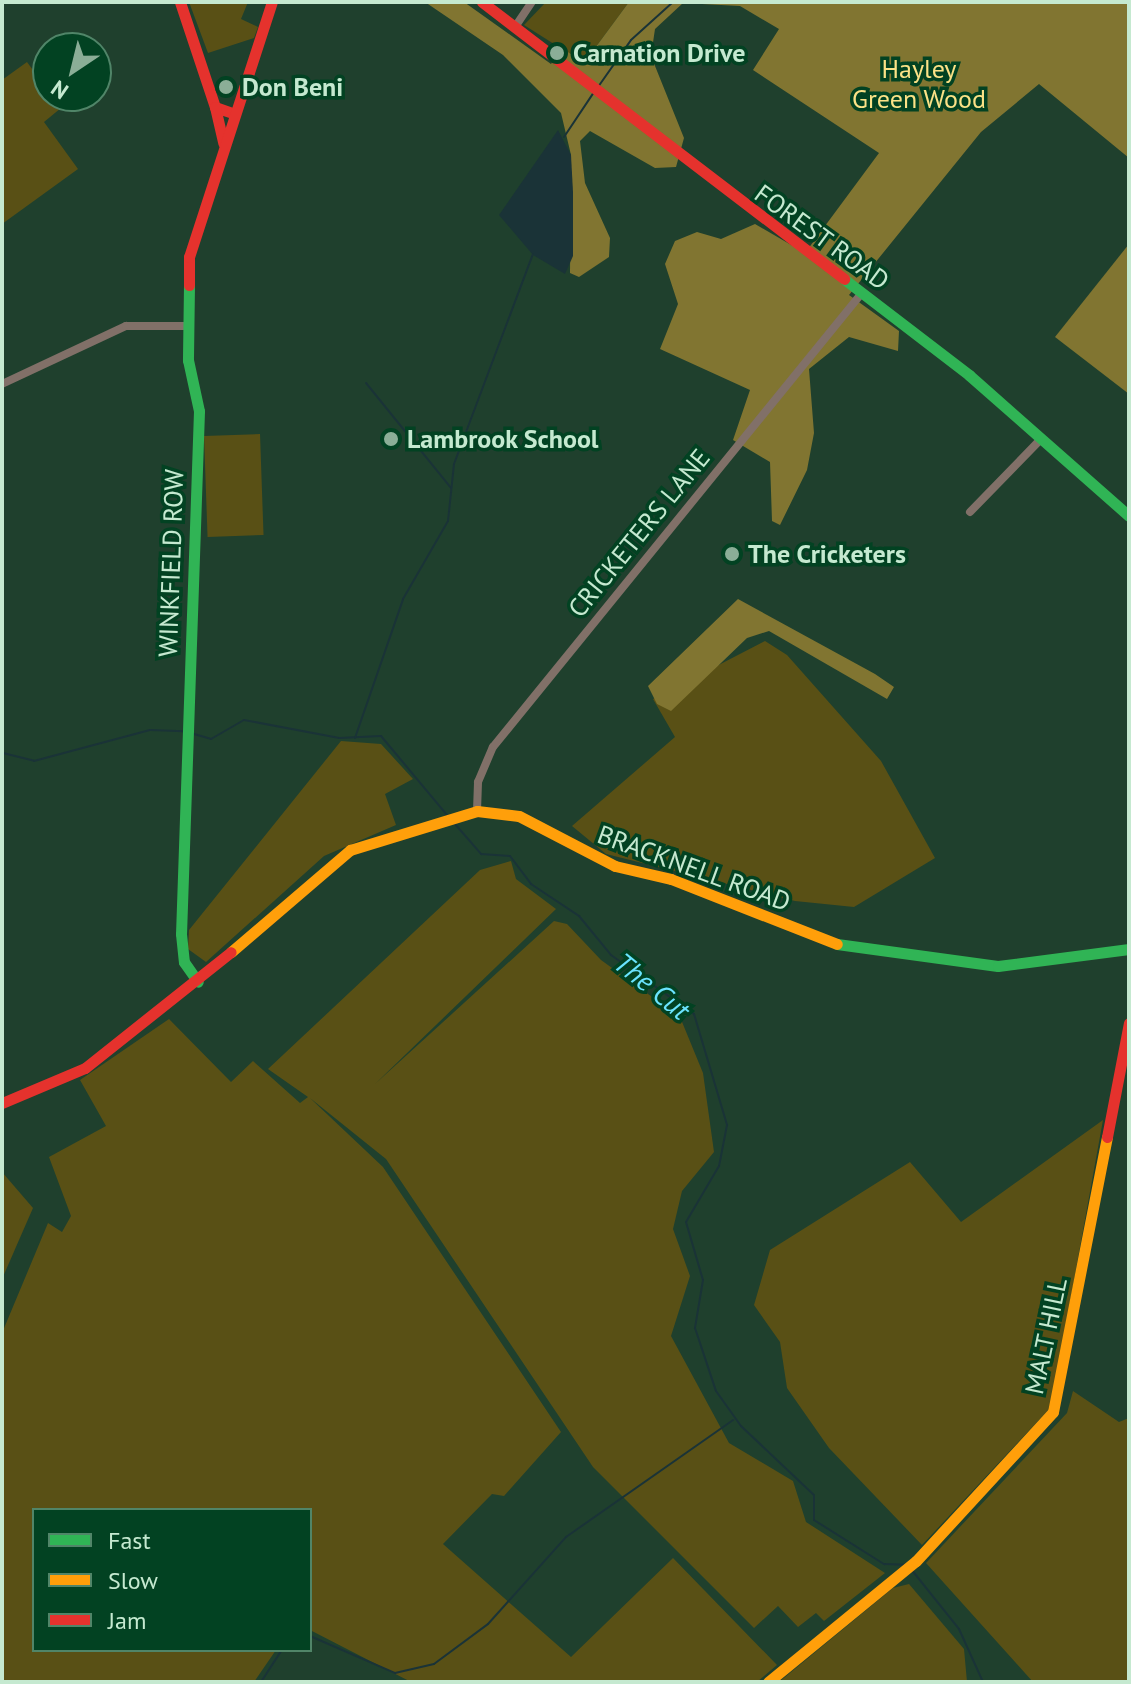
<!DOCTYPE html>
<html>
<head>
<meta charset="utf-8">
<style>
  body { margin:0 }
  #map { position:relative; width:1131px; height:1684px; overflow:hidden; background:#1f402d; font-family:"PT Sans",sans-serif }
  div>[style] { position:absolute }
  [style*='--x'] { left:calc(var(--x)*1px); top:calc(var(--y)*1px); width:calc(var(--w)*1px); rotate:calc(var(--a)*1deg) }
  .green>* { inset:0; background:#595015; transform-origin:0 0 }
  .forest>* { inset:0; background:#817531 }
  .water>* { inset:0; background:#1a3337 }
  .stream>* { height:2px; margin:-1px; padding:0 1px; transform-origin:1px; border-radius:1px; background:#1a3337 }
  .street>* { height:8px; margin:-4px; padding:0 4px; transform-origin:4px; border-radius:4px; background:#817068 }
  .fast>* { height:11px; margin:-5.5px; padding:0 5.5px; transform-origin:5.5px; border-radius:5.5px; background:#30b455 }
  .slow>* { height:11px; margin:-5.5px; padding:0 5.5px; transform-origin:5.5px; border-radius:5.5px; background:#ff9f0a }
  .jam>* { height:11px; margin:-5.5px; padding:0 5.5px; transform-origin:5.5px; border-radius:5.5px; background:#e5322d }
  .dots>* { width:22px; height:22px; translate:-50% -50%; box-sizing:border-box; border:4px solid #024222; border-radius:50% }
  span { translate:-50% -50%; white-space:nowrap; text-align:center; line-height:1.15; -webkit-text-stroke:7px #024222; paint-order:stroke }
  .poi-label { font-size:26px; color:#c5e9d0; font-weight:700 }
  .left { translate:0 -50%; text-align:left }
  .park-label { font-size:26px; color:#fbe287 }
  .street-label { font-size:26px; color:#c5e9d0 }
  .water-label { font-size:28px; color:#6ae4ff; font-style:italic }
  .frame { position:absolute; inset:0; border:4px solid #c5e9d0; pointer-events:none }
  .legend { position:absolute; left:32px; top:1508px; width:280px; height:144px; box-sizing:border-box; background:#024222; border:2px solid #508568; margin:0; padding:10px 14px; list-style:none; font-size:24px; color:#c5e9d0 }
  .legend li { display:flex; align-items:center; gap:16px; height:40px }
  .legend b { width:40px; border:2px solid #508568 }
  .north { position:absolute; left:32px; top:32px; width:80px; height:80px; box-sizing:border-box; background:#024222; border:2px solid #508568; border-radius:50%; rotate:215deg; font-size:22px; font-weight:700; line-height:32px; text-align:center; color:#c5e9d0 }
  .north::after { content:''; display:block; margin:auto; width:28px; height:36px; background:#8bae97; clip-path:polygon(50% 0,100% 100%,50% 72%,0 100%) }
</style>
</head>
<body>
<div id="map">
  <div class="green">
    <div style="clip-path:polygon(189px 2px,248px 2px,241px 19px,258px 27px,254px 38px,208px 53px)"></div>
    <div style="clip-path:polygon(546px 2px,629px 2px,584px 63px,524px 25px)"></div>
    <div style="clip-path:polygon(27px 62px,61px 108px,44px 122px,78px 169px,2px 224px,2px 80px)"></div>
    <div style="left:260px;top:434px;width:101px;height:56px;rotate:88deg"></div>
    <div style="clip-path:polygon(765px 641px,787px 655px,881px 761px,935px 858px,854px 907px,795px 901px,606px 854px,572px 826px,675px 737px,653px 699px)"></div>
    <div style="clip-path:polygon(341px 741px,381px 744px,413px 779px,385px 794px,396px 825px,324px 856px,206px 962px,188px 949px,189px 930px)"></div>
    <div style="clip-path:polygon(511px 861px,516px 879px,556px 909px,375px 1084px,554px 921px,567px 924px,601px 960px,680px 1017px,703px 1073px,714px 1152px,682px 1191px,673px 1229px,690px 1276px,671px 1336px,729px 1443px,793px 1481px,806px 1522px,885px 1573px,824px 1621px,816px 1613px,798px 1627px,778px 1606px,754px 1628px,593px 1467px,386px 1159px,310px 1098px,383px 1167px,561px 1432px,504px 1496px,492px 1494px,443px 1544px,571px 1657px,673px 1558px,777px 1665px,757px 1682px,411px 1682px,310px 1630px,310px 1510px,34px 1510px,34px 1650px,276px 1650px,254px 1682px,2px 1682px,2px 1333px,48px 1223px,62px 1232px,71px 1216px,49px 1157px,106px 1126px,80px 1080px,169px 1019px,231px 1082px,253px 1061px,300px 1103px,308px 1097px,268px 1069px,480px 870px)"></div>
    <div style="clip-path:polygon(1103px 1120px,1051px 1407px,922px 1545px,829px 1448px,787px 1388px,780px 1342px,754px 1305px,770px 1250px,910px 1162px,961px 1222px)"></div>
    <div style="clip-path:polygon(2px 1172px,33px 1208px,2px 1279px)"></div>
    <div style="clip-path:polygon(1073px 1391px,1119px 1422px,1129px 1418px,1129px 1682px,1033px 1682px,926px 1563px,1067px 1413px)"></div>
    <div style="clip-path:polygon(909px 1584px,964px 1649px,967px 1682px,779px 1682px,893px 1588px)"></div>
  </div>
  <div class="forest">
    <div style="clip-path:polygon(425px 2px,464px 2px,551px 64px,562px 48px,584px 63px,629px 2px,1129px 2px,1129px 158px,1039px 84px,981px 132px,849px 295px,899px 331px,898px 351px,849px 337px,809px 369px,814px 433px,807px 470px,780px 525px,772px 521px,770px 462px,733px 440px,750px 390px,660px 349px,678px 304px,665px 264px,675px 241px,697px 232px,721px 239px,755px 224px,805px 253px,879px 153px,753px 70px,779px 29px,740px 6px,683px 3px,655px 29px,651px 56px,684px 138px,676px 167px,655px 168px,590px 131px,580px 141px,585px 183px,610px 238px,609px 257px,579px 277px,570px 273px,571px 155px,561px 113px,503px 55px)"></div>
    <div style="clip-path:polygon(1129px 244px,1129px 394px,1055px 337px)"></div>
    <div style="clip-path:polygon(738px 599px,875px 674px,894px 687px,887px 699px,769px 631px,747px 638px,671px 711px,657px 704px,648px 686px)"></div>
  </div>
  <div class="water">
    <div style="clip-path:polygon(558px 130px,571px 155px,573px 192px,573px 256px,565px 274px,533px 255px,499px 215px)"></div>
  </div>
  <div class="stream">
    <div style="--x:598;--y:87;--w:57;--a:-54.9"></div>
    <div style="--x:631;--y:40;--w:57;--a:-42.1"></div>
    <div style="--x:564;--y:137;--w:54;--a:-56.3"></div>
    <div style="--x:366;--y:383;--w:135;--a:51"></div>
    <div style="--x:194;--y:734;--w:18;--a:16"></div>
    <div style="--x:211;--y:739;--w:38;--a:-30"></div>
    <div style="--x:244;--y:720;--w:97;--a:10.7"></div>
    <div style="--x:339;--y:738;--w:42;--a:-2.7"></div>
    <div style="--x:381;--y:736;--w:104;--a:50.1"></div>
    <div style="--x:355;--y:738;--w:147;--a:-70.9"></div>
    <div style="--x:403;--y:599;--w:90;--a:-60"></div>
    <div style="--x:448;--y:521;--w:57;--a:-84"></div>
    <div style="--x:454;--y:464;--w:224;--a:-69.4"></div>
    <div style="--x:3;--y:753;--w:32;--a:14"></div>
    <div style="--x:34;--y:761;--w:120;--a:-15"></div>
    <div style="--x:150;--y:730;--w:34;--a:2"></div>
    <div style="--x:455;--y:824;--w:40;--a:49"></div>
    <div style="--x:481;--y:854;--w:29;--a:4"></div>
    <div style="--x:510;--y:856;--w:35;--a:53"></div>
    <div style="--x:531;--y:884;--w:58;--a:33.7"></div>
    <div style="--x:579;--y:916;--w:50;--a:50.6"></div>
    <div style="--x:611;--y:955;--w:102;--a:35.4"></div>
    <div style="--x:694;--y:1014;--w:116;--a:73.4"></div>
    <div style="--x:727;--y:1125;--w:42;--a:101"></div>
    <div style="--x:719;--y:1166;--w:65;--a:120.5"></div>
    <div style="--x:686;--y:1222;--w:60;--a:73.7"></div>
    <div style="--x:703;--y:1280;--w:49;--a:99.5"></div>
    <div style="--x:695;--y:1328;--w:66;--a:71.6"></div>
    <div style="--x:716;--y:1391;--w:43;--a:54.5"></div>
    <div style="--x:741;--y:1426;--w:100;--a:43.4"></div>
    <div style="--x:814;--y:1495;--w:25;--a:90"></div>
    <div style="--x:814;--y:1520;--w:83;--a:32.2"></div>
    <div style="--x:884;--y:1564;--w:23;--a:2"></div>
    <div style="--x:911;--y:1569;--w:77;--a:51.3"></div>
    <div style="--x:959;--y:1629;--w:58;--a:65.6"></div>
    <div style="--x:310;--y:1636;--w:93;--a:23.5"></div>
    <div style="--x:395;--y:1673;--w:40;--a:-13"></div>
    <div style="--x:434;--y:1664;--w:67;--a:-36.5"></div>
    <div style="--x:488;--y:1624;--w:117;--a:-48.1"></div>
    <div style="--x:566;--y:1537;--w:204;--a:-35"></div>
    <div style="--x:261;--y:1682;--w:38;--a:-57"></div>
  </div>
  <div class="street">
    <div style="--x:515;--y:27;--w:30;--a:-56"></div>
    <div style="--x:2;--y:384;--w:137;--a:-25.1"></div>
    <div style="--x:126;--y:326;--w:61;--a:0"></div>
    <div style="--x:970;--y:512;--w:102;--a:-45.8"></div>
    <div style="--x:477;--y:811;--w:29;--a:-88"></div>
    <div style="--x:478;--y:782;--w:38;--a:-67"></div>
    <div style="--x:493;--y:747;--w:584;--a:-50.91"></div>
  </div>
  <div class="fast">
    <div style="--x:844;--y:279;--w:158;--a:37.5"></div>
    <div style="--x:969;--y:375;--w:213;--a:41.4"></div>
    <div style="--x:189;--y:285;--w:75;--a:90.8"></div>
    <div style="--x:188;--y:360;--w:52;--a:77.8"></div>
    <div style="--x:199;--y:411;--w:523;--a:91.97"></div>
    <div style="--x:181;--y:934;--w:28;--a:84"></div>
    <div style="--x:184;--y:962;--w:24;--a:55"></div>
    <div style="--x:837;--y:944;--w:162;--a:7.8"></div>
    <div style="--x:998;--y:966;--w:132;--a:-7.4"></div>
  </div>
  <div class="slow">
    <div style="--x:231;--y:952;--w:157;--a:-40.6"></div>
    <div style="--x:350;--y:850;--w:133;--a:-17.1"></div>
    <div style="--x:477;--y:811;--w:42;--a:6.8"></div>
    <div style="--x:519;--y:816;--w:108;--a:27.5"></div>
    <div style="--x:615;--y:866;--w:57;--a:13.1"></div>
    <div style="--x:671;--y:879;--w:178;--a:21.4"></div>
    <div style="--x:768;--y:1682;--w:191;--a:-39.3"></div>
    <div style="--x:916;--y:1561;--w:202;--a:-47.4"></div>
    <div style="--x:1053;--y:1412;--w:280;--a:-78.9"></div>
  </div>
  <div class="jam">
    <div style="--x:180;--y:2;--w:111;--a:71.6"></div>
    <div style="--x:215;--y:107;--w:18;--a:19"></div>
    <div style="--x:482;--y:2;--w:456;--a:37.4"></div>
    <div style="--x:215;--y:107;--w:37;--a:77"></div>
    <div style="--x:189;--y:285;--w:28;--a:-90"></div>
    <div style="--x:189;--y:257;--w:268;--a:-72"></div>
    <div style="--x:2;--y:1103;--w:90;--a:-22.9"></div>
    <div style="--x:85;--y:1068;--w:186;--a:-38.5"></div>
    <div style="--x:1107;--y:1137;--w:116;--a:-79.1"></div>
  </div>
  <div class="dots">
    <div style="left:557px;top:53px;background:#8bae97"></div>
    <div style="left:226px;top:87px;background:#8bae97"></div>
    <div style="left:391px;top:439px;background:#8bae97"></div>
    <div style="left:732px;top:554px;background:#8bae97"></div>
  </div>
  <div class="poi-label">
    <span class="left" style="left:573px;top:53px">Carnation Drive</span>
    <span class="left" style="left:242px;top:87px">Don Beni</span>
    <span class="left" style="left:407px;top:439px">Lambrook School</span>
    <span class="left" style="left:748px;top:554px">The Cricketers</span>
  </div>
  <div class="park-label">
    <span style="left:919px;top:84px">Hayley<br>Green Wood</span>
  </div>
  <div class="street-label">
    <span style="left:822px;top:237px;rotate:36deg">FOREST ROAD</span>
    <span style="left:639px;top:533px;rotate:-51deg">CRICKETERS LANE</span>
    <span style="left:171px;top:563px;rotate:-88deg">WINKFIELD ROW</span>
    <span style="left:694px;top:868px;rotate:20deg">BRACKNELL ROAD</span>
    <span style="left:1046px;top:1336px;rotate:-78deg">MALT HILL</span>
  </div>
  <div class="water-label">
    <span style="left:652px;top:986px;rotate:39deg">The Cut</span>
  </div>
  <div class="frame"></div>
  <ul class="legend">
  <li><b style="height:10px;background:#30b455"></b>Fast</li>
  <li><b style="height:10px;background:#ff9f0a"></b>Slow</li>
  <li><b style="height:10px;background:#e5322d"></b>Jam</li>
  </ul>
  <div class="north">N</div>
</div>
</body>
</html>
